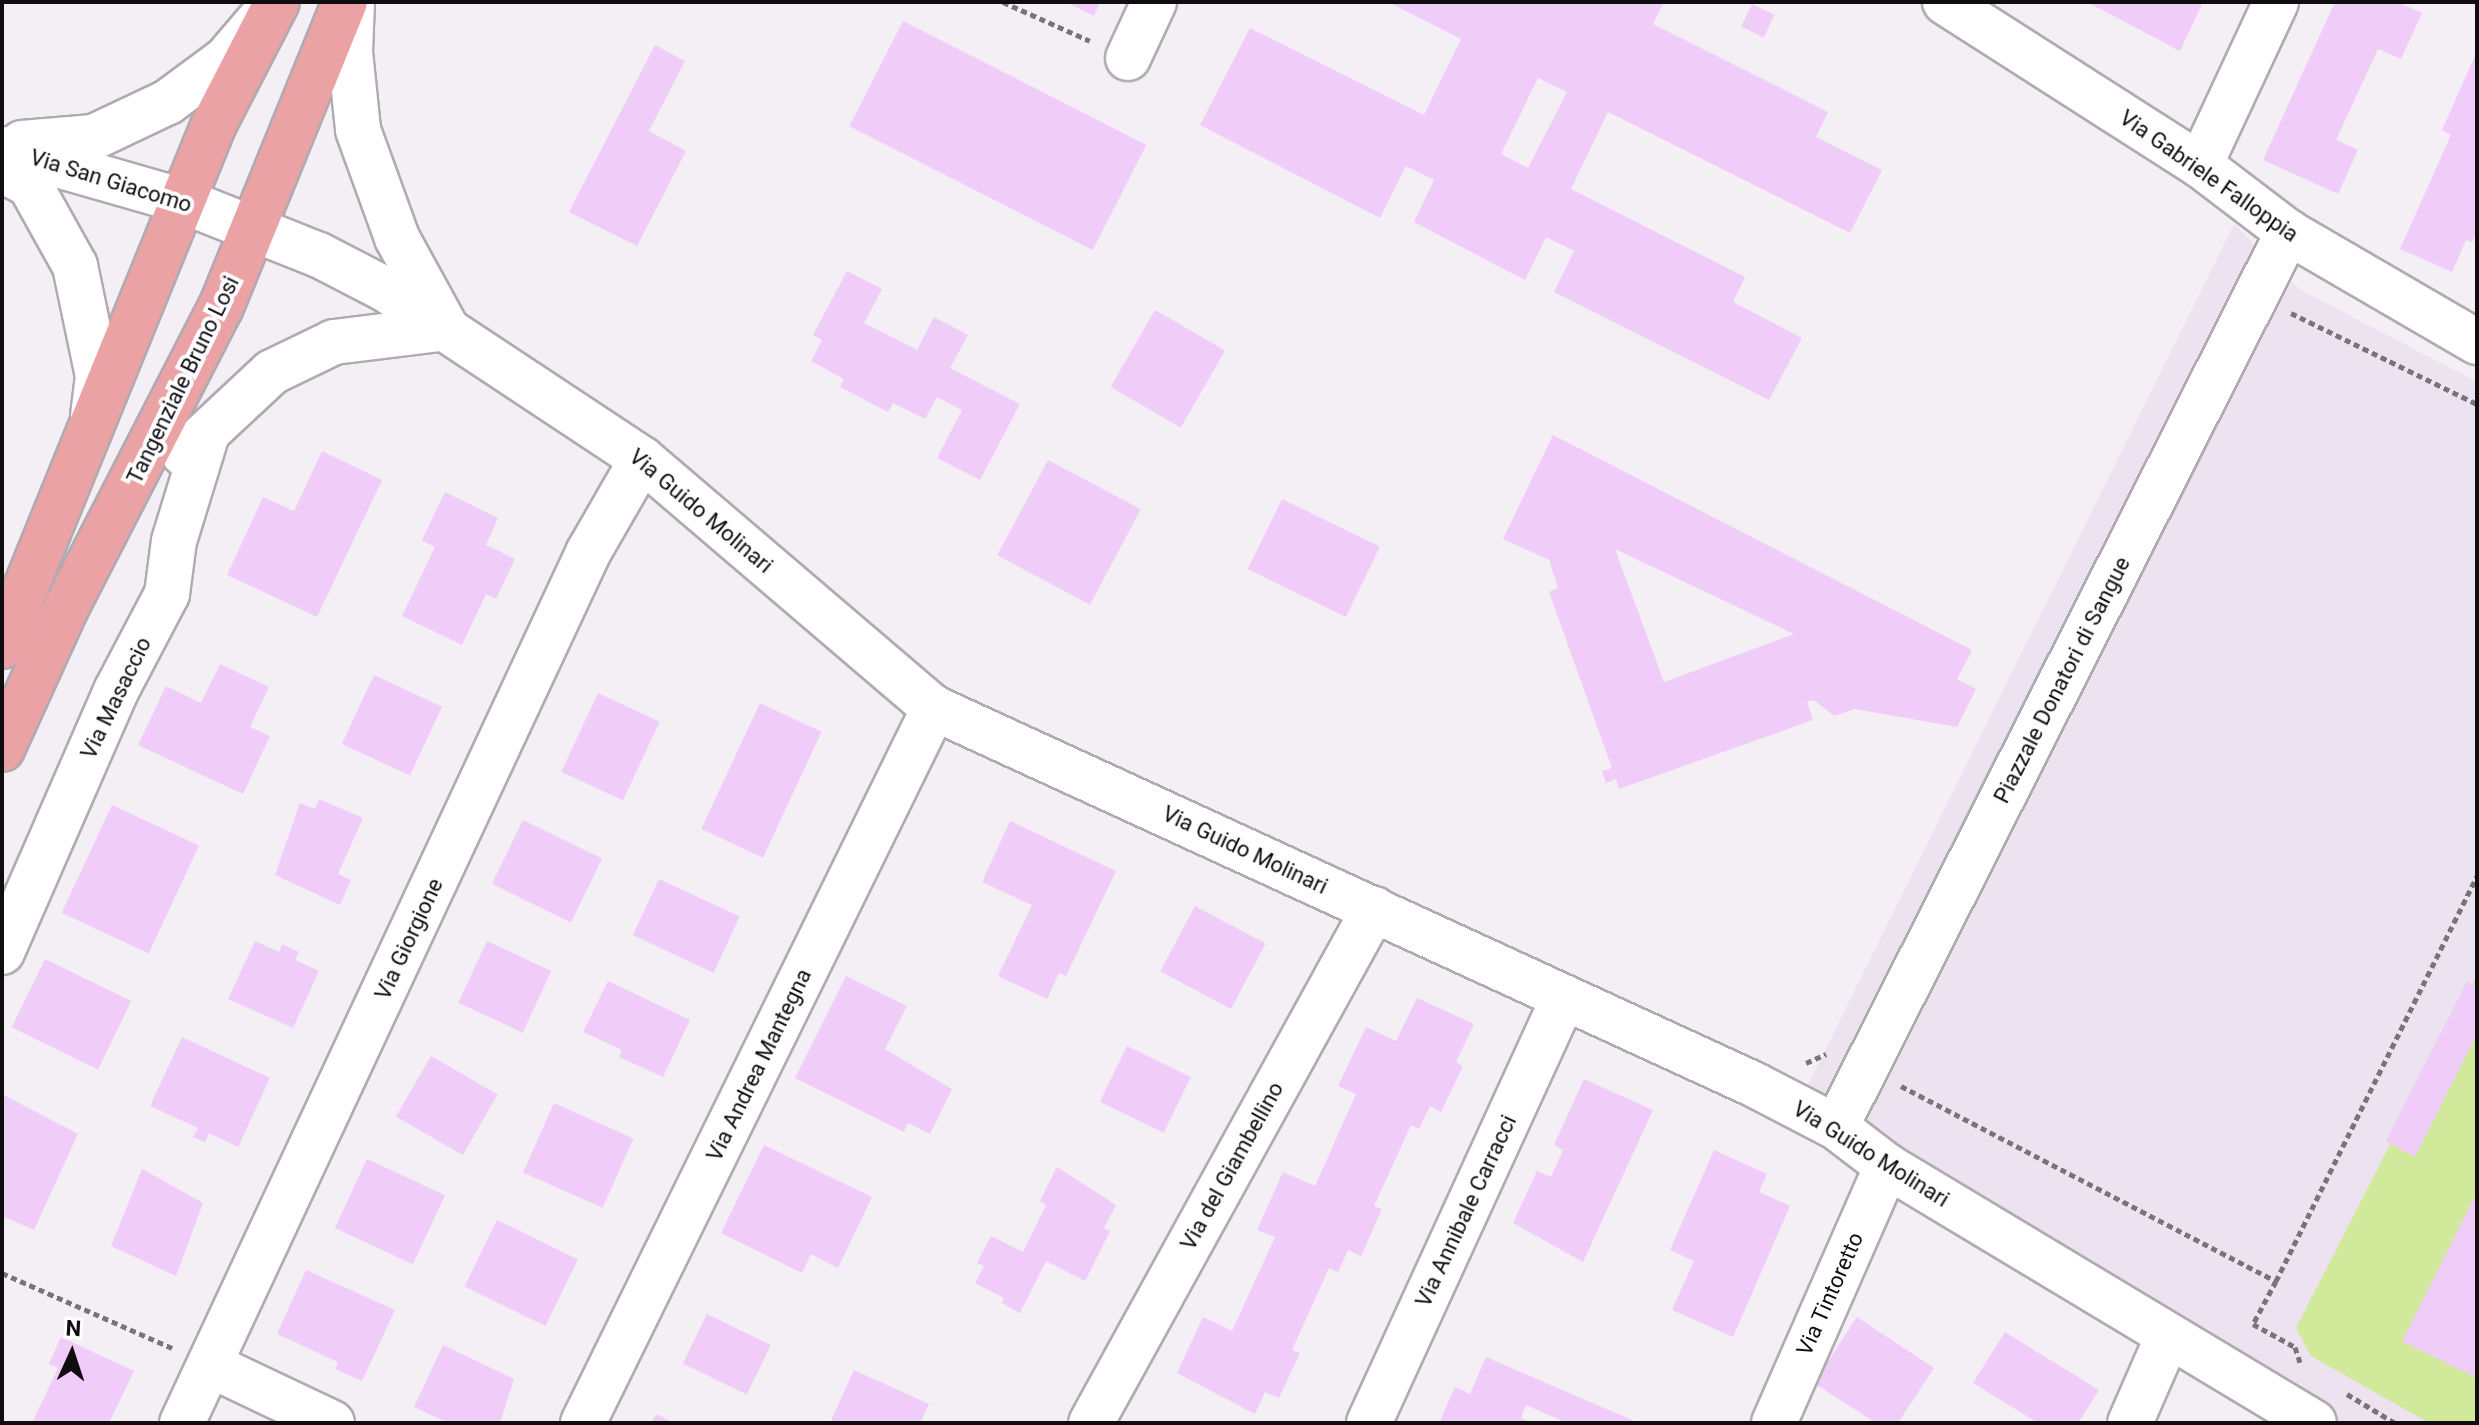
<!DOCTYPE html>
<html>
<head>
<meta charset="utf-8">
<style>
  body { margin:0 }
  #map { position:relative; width:2479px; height:1425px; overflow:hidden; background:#f4eef5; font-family:Roboto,sans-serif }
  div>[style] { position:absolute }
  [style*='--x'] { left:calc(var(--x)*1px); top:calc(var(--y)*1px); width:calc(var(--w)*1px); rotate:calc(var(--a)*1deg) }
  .built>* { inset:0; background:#ede2f0 }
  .green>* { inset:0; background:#d0e99a }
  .building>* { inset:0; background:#f0cdf8; transform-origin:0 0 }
  .path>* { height:5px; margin-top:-2.5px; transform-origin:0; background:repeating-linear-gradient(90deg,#787478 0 6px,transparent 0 10px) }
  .roads { filter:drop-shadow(2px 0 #b0aab1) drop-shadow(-2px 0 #b0aab1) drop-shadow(0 2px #b0aab1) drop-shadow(0 -2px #b0aab1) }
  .minor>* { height:44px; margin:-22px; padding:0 22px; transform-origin:22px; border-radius:22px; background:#fff }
  .major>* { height:44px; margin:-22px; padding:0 22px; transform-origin:22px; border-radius:22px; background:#eba2a5 }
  span { translate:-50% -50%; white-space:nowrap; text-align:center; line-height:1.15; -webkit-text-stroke:8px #fefdff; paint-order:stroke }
  .street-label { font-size:22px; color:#0f0d0f }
  .frame { position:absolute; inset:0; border:4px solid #0f0d0f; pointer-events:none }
  .north { position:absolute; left:32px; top:1313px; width:80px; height:80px; -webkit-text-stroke:6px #fefdff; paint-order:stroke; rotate:3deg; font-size:22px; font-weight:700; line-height:32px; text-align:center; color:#0f0d0f }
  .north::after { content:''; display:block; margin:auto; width:28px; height:36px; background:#0f0d0f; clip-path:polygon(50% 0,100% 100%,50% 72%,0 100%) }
</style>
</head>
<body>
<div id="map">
  <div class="built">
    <div style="clip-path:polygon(2234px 224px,2299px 289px,2477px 382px,2477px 1423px,2336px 1423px,1801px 1099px)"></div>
  </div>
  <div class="green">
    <div style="clip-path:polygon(2477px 975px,2477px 1423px,2429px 1423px,2311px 1356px,2296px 1328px)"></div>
  </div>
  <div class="building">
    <div style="clip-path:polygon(1066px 2px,1100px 2px,1094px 16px)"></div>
    <div style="clip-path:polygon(evenodd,1388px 2px,1664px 2px,1653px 24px,1828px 112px,1816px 137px,1882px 170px,1850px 233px,1608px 112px,1571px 189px,1745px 277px,1733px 302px,1802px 338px,1769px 400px,1554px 292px,1574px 251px,1546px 237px,1525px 280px,1414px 222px,1434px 180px,1406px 166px,1380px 218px,1200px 125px,1250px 28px,1424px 115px,1461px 39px,1388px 2px,1538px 78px,1567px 92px,1528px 168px,1501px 154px,1538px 78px)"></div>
    <div style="clip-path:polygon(2087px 2px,2203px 2px,2180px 51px)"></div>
    <div style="clip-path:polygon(2335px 2px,2398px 2px,2422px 13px,2401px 59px,2378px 49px,2336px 140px,2358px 150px,2338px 194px,2263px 160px)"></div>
    <div style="left:1752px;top:4px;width:25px;height:25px;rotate:26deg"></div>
    <div style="left:903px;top:21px;width:273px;height:118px;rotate:27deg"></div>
    <div style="clip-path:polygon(655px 45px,685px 61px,649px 131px,686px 151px,637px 246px,569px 212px)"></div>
    <div style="clip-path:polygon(2477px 51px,2477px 231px,2472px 242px,2466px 240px,2452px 272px,2400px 249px,2451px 135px,2442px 130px)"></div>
    <div style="clip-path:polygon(847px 271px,882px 289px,864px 323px,917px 350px,934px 317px,968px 335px,950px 368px,1020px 404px,980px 480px,937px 458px,962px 410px,937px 397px,925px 419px,893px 403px,888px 412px,840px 387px,844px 379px,811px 361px,822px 340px,813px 335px)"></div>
    <div style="left:1155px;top:310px;width:81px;height:89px;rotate:30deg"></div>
    <div style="clip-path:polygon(evenodd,1553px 435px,1972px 650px,1957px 679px,1976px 689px,1957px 727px,1855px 709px,1834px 716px,1814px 700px,1807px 702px,1813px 720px,1619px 789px,1616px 779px,1606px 783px,1602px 771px,1612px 768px,1549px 592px,1558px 588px,1549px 560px,1503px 539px,1553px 435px,1615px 549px,1794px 634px,1664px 682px,1615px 549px)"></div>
    <div style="clip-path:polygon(322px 451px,382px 480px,317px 617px,227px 575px,263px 497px,294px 511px)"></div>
    <div style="left:1048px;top:460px;width:105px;height:108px;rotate:28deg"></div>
    <div style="clip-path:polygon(445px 492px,498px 518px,486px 545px,515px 559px,496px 599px,486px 594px,462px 645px,402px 616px,435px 547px,422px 540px)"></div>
    <div style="left:1282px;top:499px;width:109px;height:78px;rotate:26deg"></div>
    <div style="clip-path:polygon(220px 664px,269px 687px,250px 727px,270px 736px,243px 794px,138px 745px,166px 686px,201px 703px)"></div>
    <div style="left:374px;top:675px;width:75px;height:76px;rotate:25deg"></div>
    <div style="left:598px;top:693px;width:68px;height:87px;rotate:25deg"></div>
    <div style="left:760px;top:703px;width:68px;height:139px;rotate:25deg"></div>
    <div style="clip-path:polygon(319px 799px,363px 818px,338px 874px,351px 880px,340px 905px,275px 875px,300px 803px,315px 809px)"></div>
    <div style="left:112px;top:805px;width:96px;height:119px;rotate:25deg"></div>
    <div style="left:523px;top:820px;width:88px;height:71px;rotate:26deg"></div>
    <div style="clip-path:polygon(1010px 821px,1116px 871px,1066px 976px,1059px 973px,1047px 999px,998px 976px,1032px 905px,982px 882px)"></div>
    <div style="left:659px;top:879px;width:89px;height:62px;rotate:25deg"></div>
    <div style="left:1195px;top:906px;width:80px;height:74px;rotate:28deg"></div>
    <div style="clip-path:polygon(255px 941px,279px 952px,282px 944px,299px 952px,295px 960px,319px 971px,293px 1028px,228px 999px)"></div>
    <div style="left:487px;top:941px;width:71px;height:68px;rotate:25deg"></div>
    <div style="left:45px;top:959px;width:96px;height:76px;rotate:26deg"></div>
    <div style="clip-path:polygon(846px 976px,907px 1006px,885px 1049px,952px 1089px,930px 1134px,908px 1123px,904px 1132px,795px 1078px)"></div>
    <div style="clip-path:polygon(608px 981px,690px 1020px,663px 1077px,619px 1057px,622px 1050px,583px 1032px)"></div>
    <div style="clip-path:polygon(2467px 981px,2477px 987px,2477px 1034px,2415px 1157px,2386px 1141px)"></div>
    <div style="clip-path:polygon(1417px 998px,1474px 1024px,1456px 1062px,1463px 1066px,1441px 1112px,1430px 1106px,1419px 1129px,1411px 1125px,1374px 1206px,1382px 1209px,1361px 1256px,1348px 1250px,1338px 1272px,1329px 1268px,1292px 1350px,1300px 1353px,1279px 1398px,1265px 1392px,1255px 1414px,1177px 1373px,1203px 1317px,1232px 1331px,1275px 1237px,1257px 1230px,1283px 1172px,1315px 1186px,1356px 1094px,1338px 1086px,1366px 1027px,1396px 1041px)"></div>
    <div style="clip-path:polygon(182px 1037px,270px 1078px,238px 1147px,209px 1133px,205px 1142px,193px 1137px,198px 1128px,150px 1106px)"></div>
    <div style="left:1127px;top:1046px;width:71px;height:62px;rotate:26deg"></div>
    <div style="left:431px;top:1056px;width:77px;height:70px;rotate:30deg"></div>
    <div style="clip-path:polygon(1584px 1079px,1653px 1110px,1583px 1262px,1513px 1223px,1537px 1171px,1551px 1177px,1563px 1150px,1554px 1145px)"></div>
    <div style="clip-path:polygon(2px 1094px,78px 1134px,34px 1230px,2px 1216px)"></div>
    <div style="left:554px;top:1103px;width:87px;height:76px;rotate:24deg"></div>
    <div style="clip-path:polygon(764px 1145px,872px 1197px,838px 1268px,811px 1254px,802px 1273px,721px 1233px)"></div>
    <div style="clip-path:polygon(1714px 1150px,1767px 1174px,1759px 1192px,1790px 1206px,1733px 1337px,1672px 1310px,1694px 1261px,1670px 1250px)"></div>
    <div style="left:367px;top:1159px;width:86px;height:76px;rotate:25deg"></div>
    <div style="clip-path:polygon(1057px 1167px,1116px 1205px,1104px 1228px,1110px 1231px,1085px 1281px,1046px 1261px,1020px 1313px,1002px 1303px,1004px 1298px,975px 1283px,984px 1266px,977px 1263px,991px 1236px,1023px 1252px,1046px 1205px,1040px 1201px)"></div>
    <div style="clip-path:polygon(142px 1169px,203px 1203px,176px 1276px,111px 1246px)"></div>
    <div style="clip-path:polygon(2477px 1192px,2477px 1378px,2402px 1341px)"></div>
    <div style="left:497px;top:1220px;width:90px;height:74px;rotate:26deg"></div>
    <div style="clip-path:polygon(306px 1270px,395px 1310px,362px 1381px,335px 1369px,338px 1362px,277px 1334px)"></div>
    <div style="left:707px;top:1314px;width:71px;height:55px;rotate:26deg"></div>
    <div style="clip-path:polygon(1857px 1317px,1934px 1368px,1898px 1423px,1876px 1423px,1814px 1383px)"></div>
    <div style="clip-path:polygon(2005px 1332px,2099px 1390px,2078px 1423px,2038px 1423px,1973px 1383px)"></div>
    <div style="clip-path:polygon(61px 1337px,134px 1371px,109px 1423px,32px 1423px,58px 1368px,49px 1364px)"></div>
    <div style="clip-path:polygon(443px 1345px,514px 1379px,500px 1423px,448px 1423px,414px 1407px)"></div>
    <div style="clip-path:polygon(1486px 1357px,1639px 1423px,1567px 1423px,1526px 1405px,1521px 1418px,1532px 1423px,1439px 1423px,1455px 1387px,1470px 1394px)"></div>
    <div style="clip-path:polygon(854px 1370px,929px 1404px,920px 1423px,830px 1423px)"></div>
    <div style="clip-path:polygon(656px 1414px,674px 1423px,651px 1423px)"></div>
  </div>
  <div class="path">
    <div style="--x:1003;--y:2;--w:95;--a:24.1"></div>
    <div style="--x:2291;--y:313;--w:207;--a:26.1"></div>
    <div style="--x:1806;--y:1063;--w:22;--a:-24"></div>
    <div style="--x:1901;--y:1086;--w:423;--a:27.5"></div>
    <div style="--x:2276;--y:1281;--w:49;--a:118.1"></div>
    <div style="--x:2253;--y:1324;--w:48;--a:28.7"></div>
    <div style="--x:2295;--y:1347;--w:19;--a:72"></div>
    <div style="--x:2;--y:1273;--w:186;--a:23.8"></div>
    <div style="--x:2276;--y:1281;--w:452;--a:-63.6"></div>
    <div style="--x:2347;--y:1394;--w:56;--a:31.1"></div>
  </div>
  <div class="roads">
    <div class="minor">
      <div style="--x:352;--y:2;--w:50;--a:92.3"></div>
      <div style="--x:350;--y:52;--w:78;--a:84.1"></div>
      <div style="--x:358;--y:130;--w:115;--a:70.1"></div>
      <div style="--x:397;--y:238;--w:96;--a:61.3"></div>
      <div style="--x:1945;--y:2;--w:303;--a:32.6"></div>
      <div style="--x:2200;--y:165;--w:111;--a:37.3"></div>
      <div style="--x:2288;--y:232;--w:219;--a:30.2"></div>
      <div style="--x:1128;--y:58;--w:62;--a:-65.1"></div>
      <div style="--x:22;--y:143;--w:72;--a:-4.8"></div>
      <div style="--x:94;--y:137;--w:82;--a:-25.3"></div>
      <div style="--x:168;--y:102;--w:72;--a:-36.6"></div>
      <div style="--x:226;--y:59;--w:52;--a:-49.6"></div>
      <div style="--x:2;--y:149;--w:188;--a:16"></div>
      <div style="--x:183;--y:201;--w:146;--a:21.7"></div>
      <div style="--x:319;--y:255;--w:74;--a:27.3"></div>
      <div style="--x:385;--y:289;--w:308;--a:33.5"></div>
      <div style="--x:642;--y:459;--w:384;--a:40.5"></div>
      <div style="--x:934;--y:708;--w:903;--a:24.66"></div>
      <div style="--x:1755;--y:1085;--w:91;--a:27.4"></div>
      <div style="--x:1836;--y:1127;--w:64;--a:37.4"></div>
      <div style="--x:1887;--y:1166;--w:498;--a:31"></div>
      <div style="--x:2200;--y:165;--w:180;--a:-65"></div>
      <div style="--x:2;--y:170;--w:32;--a:28"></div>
      <div style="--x:30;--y:185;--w:93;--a:60.9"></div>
      <div style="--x:75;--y:266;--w:112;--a:78.2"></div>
      <div style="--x:98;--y:376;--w:40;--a:97.1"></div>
      <div style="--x:184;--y:454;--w:120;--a:-43"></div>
      <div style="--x:272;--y:372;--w:69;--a:-25.8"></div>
      <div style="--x:334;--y:342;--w:113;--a:-7.1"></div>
      <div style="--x:2;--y:952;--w:285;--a:-66.4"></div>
      <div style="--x:116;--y:691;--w:110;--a:-62.3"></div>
      <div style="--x:167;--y:594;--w:53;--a:-82.5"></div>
      <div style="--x:174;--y:541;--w:109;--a:-72.9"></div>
      <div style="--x:1836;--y:1127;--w:1003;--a:-63.2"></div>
      <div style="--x:210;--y:1365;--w:135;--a:25.4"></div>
      <div style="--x:182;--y:1423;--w:960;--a:-64.98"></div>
      <div style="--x:588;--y:553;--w:108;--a:-60.1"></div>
      <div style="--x:583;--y:1423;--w:797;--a:-63.85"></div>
      <div style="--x:1091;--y:1423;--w:587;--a:-61.16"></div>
      <div style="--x:1369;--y:1423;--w:468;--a:-65.4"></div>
      <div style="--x:1774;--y:1423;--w:281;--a:-66.3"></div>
      <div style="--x:2130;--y:1423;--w:95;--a:-66.4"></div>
    </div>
    <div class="major">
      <div style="--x:2;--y:646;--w:563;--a:-67.9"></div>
      <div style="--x:214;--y:124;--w:137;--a:-62.7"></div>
      <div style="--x:2;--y:749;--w:155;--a:-65.6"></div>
      <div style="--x:66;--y:608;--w:339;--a:-62.8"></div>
      <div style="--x:221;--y:307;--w:329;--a:-67.9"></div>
    </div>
  </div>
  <div class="street-label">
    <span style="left:2209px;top:176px;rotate:35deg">Via Gabriele Falloppia</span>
    <span style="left:111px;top:181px;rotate:17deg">Via San Giacomo</span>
    <span style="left:183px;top:380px;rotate:-64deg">Tangenziale Bruno Losi</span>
    <span style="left:701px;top:511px;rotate:40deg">Via Guido Molinari</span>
    <span style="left:2062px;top:680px;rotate:-63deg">Piazzale Donatori di Sangue</span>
    <span style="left:116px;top:698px;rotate:-64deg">Via Masaccio</span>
    <span style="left:1245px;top:850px;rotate:25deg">Via Guido Molinari</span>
    <span style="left:409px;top:939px;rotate:-65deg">Via Giorgione</span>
    <span style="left:759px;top:1065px;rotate:-64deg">Via Andrea Mantegna</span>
    <span style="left:1871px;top:1154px;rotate:32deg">Via Guido Molinari</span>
    <span style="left:1232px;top:1166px;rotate:-61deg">Via del Giambellino</span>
    <span style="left:1466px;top:1211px;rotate:-65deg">Via Annibale Carracci</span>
    <span style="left:1830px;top:1294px;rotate:-66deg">Via Tintoretto</span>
  </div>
  <div class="frame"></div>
  <div class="north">N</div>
</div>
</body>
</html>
